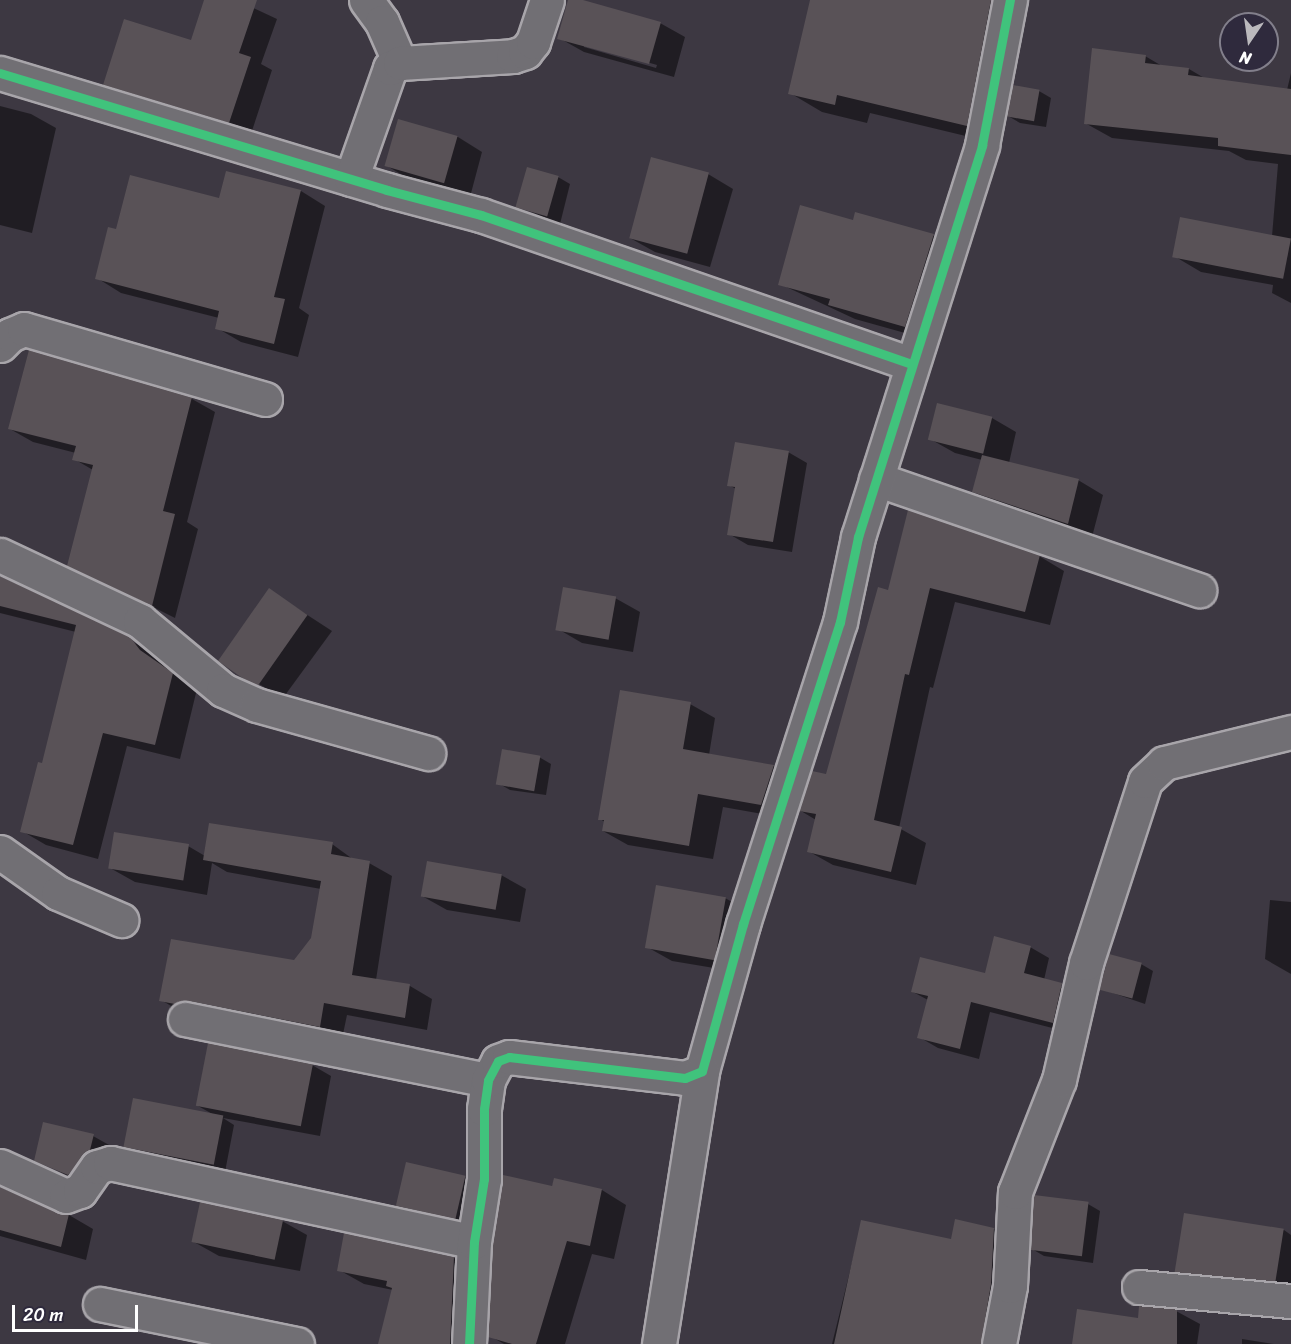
<!DOCTYPE html>
<html>
<head>
<meta charset="utf-8">
<style>
  body { margin:0 }
  #map { position:relative; width:1291px; height:1344px; overflow:hidden; background:#3d3842; font-family:Sriracha,sans-serif }
  div>[style] { position:absolute }
  [style*='--x'] { left:calc(var(--x)*1px); top:calc(var(--y)*1px); width:calc(var(--w)*1px); rotate:calc(var(--a)*1deg) }
  .shadow>* { inset:0; background:#0007 }
  .building>* { inset:0; background:#595257; transform-origin:0 0 }
  .roads { filter:drop-shadow(2px 0 #a8a5aa) drop-shadow(-2px 0 #a8a5aa) drop-shadow(0 2px #a8a5aa) drop-shadow(0 -2px #a8a5aa) }
  .street>* { height:33px; margin:-16.5px; padding:0 16.5px; transform-origin:16.5px; border-radius:16.5px; background:#716f74 }
  .cycleway>* { height:9px; margin:-4.5px; padding:0 4.5px; transform-origin:4.5px; border-radius:4.5px; background:#40c37c }
  span { translate:-50% -50%; white-space:nowrap; text-align:center; line-height:1.15; -webkit-text-stroke:5px #2f2a3d; paint-order:stroke }
  .north { position:absolute; left:1219px; top:12px; width:60px; height:60px; box-sizing:border-box; background:#2f2a3d; border:2px solid #827f8b; border-radius:50%; rotate:193deg; font-size:16px; font-weight:700; line-height:24px; text-align:center; color:#fff }
  .north::after { content:''; display:block; margin:auto; width:21px; height:27px; background:#bbb9bd; clip-path:polygon(50% 0,100% 100%,50% 72%,0 100%) }
  .scale { position:absolute; left:12px; top:1305px; width:126px; height:27px; box-sizing:border-box; border:3px solid #fff; border-top:0; padding-left:8px; font-size:18px; line-height:21px; white-space:nowrap; color:#fff; -webkit-text-stroke:4px #2f2a3d; paint-order:stroke }
</style>
</head>
<body>
<div id="map">
  <div class="shadow">
    <div style="clip-path:polygon(206px 0,236px 0,277px 19px,261px 64px,272px 70px,251px 134px,126px 96px,105px 84px,192px 42px)"></div>
    <div style="clip-path:polygon(evenodd,570px 0,660px 23px,685px 37px,674px 77px,584px 52px,559px 38px,570px 0,584px 44px,657px 65px,656px 68px,584px 47px,584px 44px)"></div>
    <div style="clip-path:polygon(873px 0,1028px 0,999px 144px,870px 113px,867px 123px,822px 112px,790px 93px)"></div>
    <div style="clip-path:polygon(1145px 56px,1162px 66px,1189px 69px,1206px 79px,1287px 90px,1291px 73px,1291px 303px,1272px 293px,1273px 285px,1201px 272px,1174px 256px,1272px 236px,1278px 164px,1246px 160px,1229px 151px,1112px 138px,1085px 123px)"></div>
    <div style="clip-path:polygon(1039px 91px,1051px 98px,1046px 127px,1020px 123px,1008px 116px)"></div>
    <div style="clip-path:polygon(0 106px,31px 114px,56px 128px,32px 233px,0 225px)"></div>
    <div style="clip-path:polygon(399px 121px,458px 137px,482px 152px,470px 197px,411px 180px,387px 166px)"></div>
    <div style="clip-path:polygon(708px 174px,733px 189px,710px 267px,655px 252px,630px 238px)"></div>
    <div style="clip-path:polygon(558px 177px,570px 184px,560px 224px,517px 206px)"></div>
    <div style="clip-path:polygon(301px 191px,325px 206px,299px 308px,309px 315px,298px 357px,241px 342px,217px 328px,219px 318px,121px 293px,97px 278px,220px 200px)"></div>
    <div style="clip-path:polygon(856px 214px,934px 236px,958px 250px,930px 340px,855px 319px,780px 284px,854px 221px)"></div>
    <div style="clip-path:polygon(30px 352px,192px 399px,215px 412px,187px 522px,198px 529px,175px 618px,69px 565px,93px 470px,74px 459px,76px 453px,33px 442px,10px 429px)"></div>
    <div style="clip-path:polygon(992px 418px,1016px 432px,1009px 463px,1078px 480px,1103px 495px,1092px 537px,999px 506px,974px 492px,982px 460px,955px 453px,930px 439px)"></div>
    <div style="clip-path:polygon(788px 452px,807px 463px,792px 552px,748px 545px,729px 534px,736px 489px,729px 485px)"></div>
    <div style="clip-path:polygon(1039px 556px,1064px 571px,1050px 625px,955px 602px,933px 688px,930px 687px,899px 828px,926px 843px,916px 885px,833px 865px,808px 851px,816px 820px,801px 811px,827px 775px,889px 592px)"></div>
    <div style="clip-path:polygon(0 573px,13px 583px,155px 653px,165px 666px,197px 689px,180px 759px,127px 746px,98px 859px,46px 845px,22px 831px,43px 765px,76px 632px,0 613px)"></div>
    <div style="clip-path:polygon(269px 590px,332px 631px,283px 698px,259px 684px)"></div>
    <div style="clip-path:polygon(615px 598px,640px 612px,633px 652px,582px 643px,558px 629px)"></div>
    <div style="clip-path:polygon(690px 704px,715px 718px,709px 755px,774px 766px,798px 780px,786px 818px,723px 807px,713px 859px,628px 845px,603px 831px,605px 822px,600px 819px)"></div>
    <div style="clip-path:polygon(539px 757px,551px 764px,546px 795px,510px 790px,498px 783px)"></div>
    <div style="clip-path:polygon(332px 844px,354px 860px,369px 863px,392px 876px,376px 980px,410px 986px,432px 999px,427px 1030px,347px 1015px,342px 1039px,183px 1013px,161px 1000px,294px 962px,312px 939px,321px 889px,227px 872px,212px 863px,207px 895px,135px 882px,110px 868px,188px 846px,205px 856px)"></div>
    <div style="clip-path:polygon(501px 875px,526px 889px,520px 922px,447px 910px,422px 896px)"></div>
    <div style="clip-path:polygon(725px 898px,750px 912px,738px 972px,672px 961px,647px 947px)"></div>
    <div style="clip-path:polygon(1270px 900px,1291px 902px,1291px 974px,1265px 959px)"></div>
    <div style="clip-path:polygon(1030px 947px,1049px 958px,1044px 980px,1081px 995px,1072px 1033px,990px 1012px,979px 1059px,938px 1048px,919px 1037px,928px 1000px,913px 992px,986px 975px)"></div>
    <div style="clip-path:polygon(1141px 964px,1153px 971px,1145px 1004px,1101px 989px)"></div>
    <div style="clip-path:polygon(312px 1065px,331px 1076px,320px 1136px,223px 1118px,234px 1125px,225px 1172px,136px 1153px,124px 1146px,216px 1116px,198px 1106px)"></div>
    <div style="clip-path:polygon(93px 1136px,118px 1150px,93px 1188px,36px 1160px)"></div>
    <div style="clip-path:polygon(0 1177px,6px 1180px,9px 1192px,58px 1215px,69px 1215px,93px 1229px,86px 1260px,0 1236px)"></div>
    <div style="clip-path:polygon(465px 1177px,477px 1184px,471px 1225px,409px 1212px,397px 1205px)"></div>
    <div style="clip-path:polygon(555px 1179px,602px 1190px,626px 1205px,614px 1259px,592px 1254px,565px 1344px,504px 1344px,490px 1336px)"></div>
    <div style="clip-path:polygon(1088px 1204px,1100px 1211px,1093px 1263px,1044px 1256px,1032px 1249px)"></div>
    <div style="clip-path:polygon(282px 1221px,307px 1235px,300px 1271px,219px 1256px,194px 1242px)"></div>
    <div style="clip-path:polygon(862px 1222px,952px 1241px,994px 1229px,1016px 1242px,1004px 1344px,832px 1344px)"></div>
    <div style="clip-path:polygon(1284px 1230px,1291px 1235px,1291px 1293px,1202px 1285px,1178px 1271px)"></div>
    <div style="clip-path:polygon(345px 1235px,454px 1258px,479px 1273px,475px 1344px,380px 1344px,393px 1290px,364px 1284px,339px 1270px)"></div>
    <div style="clip-path:polygon(1176px 1311px,1200px 1324px,1197px 1344px,1074px 1344px,1139px 1319px)"></div>
    <div style="clip-path:polygon(1242px 1339px,1274px 1344px,1242px 1344px)"></div>
  </div>
  <div class="building">
    <div style="clip-path:polygon(204px 0,257px 0,239px 53px,251px 57px,229px 123px,103px 85px,124px 19px,191px 40px)"></div>
    <div style="clip-path:polygon(568px 0,583px 0,661px 22px,649px 64px,557px 39px)"></div>
    <div style="clip-path:polygon(810px 0,991px 0,967px 126px,837px 95px,835px 105px,788px 94px)"></div>
    <div style="clip-path:polygon(1092px 48px,1146px 55px,1145px 63px,1189px 68px,1188px 75px,1291px 89px,1291px 155px,1218px 146px,1218px 138px,1084px 124px)"></div>
    <div style="left:1013px;top:85px;width:27px;height:32px;rotate:10deg"></div>
    <div style="left:398px;top:119px;width:62px;height:49px;rotate:16deg"></div>
    <div style="left:651px;top:157px;width:60px;height:84px;rotate:15deg"></div>
    <div style="left:527px;top:167px;width:33px;height:42px;rotate:16deg"></div>
    <div style="clip-path:polygon(226px 171px,301px 190px,274px 297px,285px 299px,274px 344px,215px 329px,219px 311px,95px 279px,108px 227px,116px 229px,130px 175px,219px 198px)"></div>
    <div style="clip-path:polygon(800px 205px,853px 220px,855px 212px,934px 234px,905px 327px,828px 305px,830px 299px,778px 285px)"></div>
    <div style="left:1180px;top:217px;width:113px;height:41px;rotate:11deg"></div>
    <div style="clip-path:polygon(29px 350px,192px 397px,163px 511px,175px 514px,152px 606px,67px 566px,93px 465px,72px 460px,76px 446px,8px 429px)"></div>
    <div style="left:937px;top:403px;width:57px;height:38px;rotate:14deg"></div>
    <div style="clip-path:polygon(735px 442px,789px 451px,773px 542px,727px 535px,735px 487px,727px 486px)"></div>
    <div style="clip-path:polygon(982px 455px,1079px 479px,1068px 524px,972px 492px)"></div>
    <div style="clip-path:polygon(908px 510px,1040px 555px,1025px 612px,930px 588px,909px 675px,905px 674px,874px 820px,902px 827px,891px 872px,807px 852px,816px 814px,799px 811px,812px 771px,826px 774px,878px 587px,888px 590px)"></div>
    <div style="clip-path:polygon(0 576px,130px 637px,140px 650px,173px 673px,155px 745px,103px 733px,73px 845px,20px 832px,38px 762px,42px 763px,76px 625px,0 606px)"></div>
    <div style="left:563px;top:587px;width:54px;height:44px;rotate:10deg"></div>
    <div style="left:269px;top:588px;width:47px;height:89px;rotate:35deg"></div>
    <div style="clip-path:polygon(620px 690px,691px 702px,683px 749px,774px 765px,761px 805px,698px 794px,689px 846px,602px 831px,604px 820px,598px 820px)"></div>
    <div style="left:502px;top:749px;width:39px;height:36px;rotate:10deg"></div>
    <div style="clip-path:polygon(209px 823px,333px 842px,331px 854px,370px 861px,352px 975px,410px 984px,405px 1018px,324px 1003px,320px 1027px,189px 1001px,175px 1004px,159px 1001px,171px 939px,294px 960px,311px 938px,321px 881px,203px 860px)"></div>
    <div style="left:114px;top:832px;width:76px;height:37px;rotate:9deg"></div>
    <div style="left:427px;top:861px;width:76px;height:36px;rotate:10deg"></div>
    <div style="left:656px;top:885px;width:71px;height:64px;rotate:10deg"></div>
    <div style="clip-path:polygon(994px 936px,1031px 946px,1024px 973px,1062px 983px,1053px 1023px,971px 1002px,960px 1049px,917px 1038px,928px 996px,911px 992px,920px 957px,985px 973px)"></div>
    <div style="left:1109px;top:954px;width:34px;height:37px;rotate:15deg"></div>
    <div style="left:208px;top:1043px;width:107px;height:64px;rotate:11deg"></div>
    <div style="left:133px;top:1098px;width:92px;height:50px;rotate:11deg"></div>
    <div style="clip-path:polygon(43px 1122px,94px 1134px,90px 1150px,68px 1175px,34px 1161px)"></div>
    <div style="left:406px;top:1162px;width:61px;height:45px;rotate:13deg"></div>
    <div style="clip-path:polygon(503px 1175px,552px 1186px,554px 1178px,602px 1189px,590px 1246px,567px 1241px,536px 1344px,512px 1344px,488px 1337px,493px 1244px)"></div>
    <div style="clip-path:polygon(0 1187px,58px 1213px,69px 1214px,61px 1247px,0 1230px)"></div>
    <div style="left:1034px;top:1195px;width:55px;height:55px;rotate:7deg"></div>
    <div style="left:200px;top:1202px;width:85px;height:41px;rotate:12deg"></div>
    <div style="left:1184px;top:1213px;width:101px;height:60px;rotate:9deg"></div>
    <div style="clip-path:polygon(955px 1219px,994px 1228px,991px 1284px,981px 1344px,834px 1344px,861px 1220px,951px 1239px)"></div>
    <div style="clip-path:polygon(344px 1233px,454px 1257px,450px 1344px,378px 1344px,392px 1288px,386px 1286px,387px 1281px,337px 1271px)"></div>
    <div style="clip-path:polygon(1139px 1306px,1177px 1309px,1177px 1344px,1072px 1344px,1077px 1309px,1138px 1318px)"></div>
  </div>
  <div class="roads">
    <div class="street">
      <div style="--x:366;--y:0;--w:27;--a:54"></div>
      <div style="--x:382;--y:22;--w:45;--a:66.3"></div>
      <div style="--x:0;--y:73;--w:404;--a:16.8"></div>
      <div style="--x:387;--y:190;--w:97;--a:14.9"></div>
      <div style="--x:481;--y:215;--w:455;--a:19.1"></div>
      <div style="--x:351;--y:179;--w:118;--a:-70.6"></div>
      <div style="--x:390;--y:68;--w:11;--a:-27"></div>
      <div style="--x:400;--y:63;--w:113;--a:-3.5"></div>
      <div style="--x:513;--y:56;--w:13;--a:-18"></div>
      <div style="--x:525;--y:52;--w:13;--a:-51"></div>
      <div style="--x:533;--y:42;--w:44;--a:-71.6"></div>
      <div style="--x:0;--y:345;--w:14;--a:-45"></div>
      <div style="--x:10;--y:335;--w:15;--a:-23"></div>
      <div style="--x:24;--y:329;--w:251;--a:16.2"></div>
      <div style="--x:876;--y:479;--w:342;--a:19"></div>
      <div style="--x:0;--y:555;--w:155;--a:25.2"></div>
      <div style="--x:140;--y:621;--w:108;--a:39.7"></div>
      <div style="--x:223;--y:690;--w:37;--a:24"></div>
      <div style="--x:257;--y:705;--w:178;--a:15.7"></div>
      <div style="--x:0;--y:852;--w:71;--a:35.3"></div>
      <div style="--x:58;--y:893;--w:69;--a:23.2"></div>
      <div style="--x:185;--y:1019;--w:309;--a:11.4"></div>
      <div style="--x:0;--y:1166;--w:72;--a:24.4"></div>
      <div style="--x:66;--y:1196;--w:15;--a:-20"></div>
      <div style="--x:80;--y:1191;--w:29;--a:-55"></div>
      <div style="--x:97;--y:1167;--w:14;--a:-17"></div>
      <div style="--x:110;--y:1163;--w:372;--a:12.2"></div>
      <div style="--x:1139;--y:1287;--w:153;--a:5.3"></div>
      <div style="--x:100;--y:1304;--w:201;--a:11.5"></div>
      <div style="--x:469;--y:1344;--w:102;--a:-87.2"></div>
      <div style="--x:474;--y:1242;--w:64;--a:-81"></div>
      <div style="--x:484;--y:1179;--w:70;--a:-90"></div>
      <div style="--x:484;--y:1109;--w:29;--a:-82"></div>
      <div style="--x:488;--y:1080;--w:21;--a:-62"></div>
      <div style="--x:498;--y:1061;--w:12;--a:-20"></div>
      <div style="--x:509;--y:1057;--w:177;--a:6.8"></div>
      <div style="--x:685;--y:1078;--w:18;--a:-22"></div>
      <div style="--x:702;--y:1071;--w:153;--a:-74.4"></div>
      <div style="--x:743;--y:924;--w:317;--a:-72.2"></div>
      <div style="--x:840;--y:622;--w:87;--a:-78"></div>
      <div style="--x:858;--y:537;--w:411;--a:-72.4"></div>
      <div style="--x:982;--y:145;--w:148;--a:-79.1"></div>
      <div style="--x:659;--y:1344;--w:276;--a:-81"></div>
      <div style="--x:999;--y:1344;--w:59;--a:-79.3"></div>
      <div style="--x:1010;--y:1286;--w:94;--a:-87"></div>
      <div style="--x:1015;--y:1192;--w:120;--a:-68.6"></div>
      <div style="--x:1059;--y:1080;--w:120;--a:-77"></div>
      <div style="--x:1086;--y:963;--w:191;--a:-72"></div>
      <div style="--x:1145;--y:781;--w:26;--a:-43"></div>
      <div style="--x:1164;--y:763;--w:131;--a:-13.7"></div>
    </div>
  </div>
  <div class="cycleway">
    <div style="--x:0;--y:73;--w:404;--a:16.8"></div>
    <div style="--x:387;--y:190;--w:97;--a:14.9"></div>
    <div style="--x:481;--y:215;--w:455;--a:19.1"></div>
    <div style="--x:469;--y:1344;--w:102;--a:-87.2"></div>
    <div style="--x:474;--y:1242;--w:64;--a:-81"></div>
    <div style="--x:484;--y:1179;--w:70;--a:-90"></div>
    <div style="--x:484;--y:1109;--w:29;--a:-82"></div>
    <div style="--x:488;--y:1080;--w:21;--a:-62"></div>
    <div style="--x:498;--y:1061;--w:12;--a:-20"></div>
    <div style="--x:509;--y:1057;--w:177;--a:6.8"></div>
    <div style="--x:685;--y:1078;--w:18;--a:-22"></div>
    <div style="--x:702;--y:1071;--w:153;--a:-74.4"></div>
    <div style="--x:743;--y:924;--w:317;--a:-72.2"></div>
    <div style="--x:840;--y:622;--w:87;--a:-78"></div>
    <div style="--x:858;--y:537;--w:411;--a:-72.4"></div>
    <div style="--x:982;--y:145;--w:148;--a:-79.1"></div>
  </div>
  <div class="north">N</div>
  <div class="scale">20 m</div>
</div>
</body>
</html>
